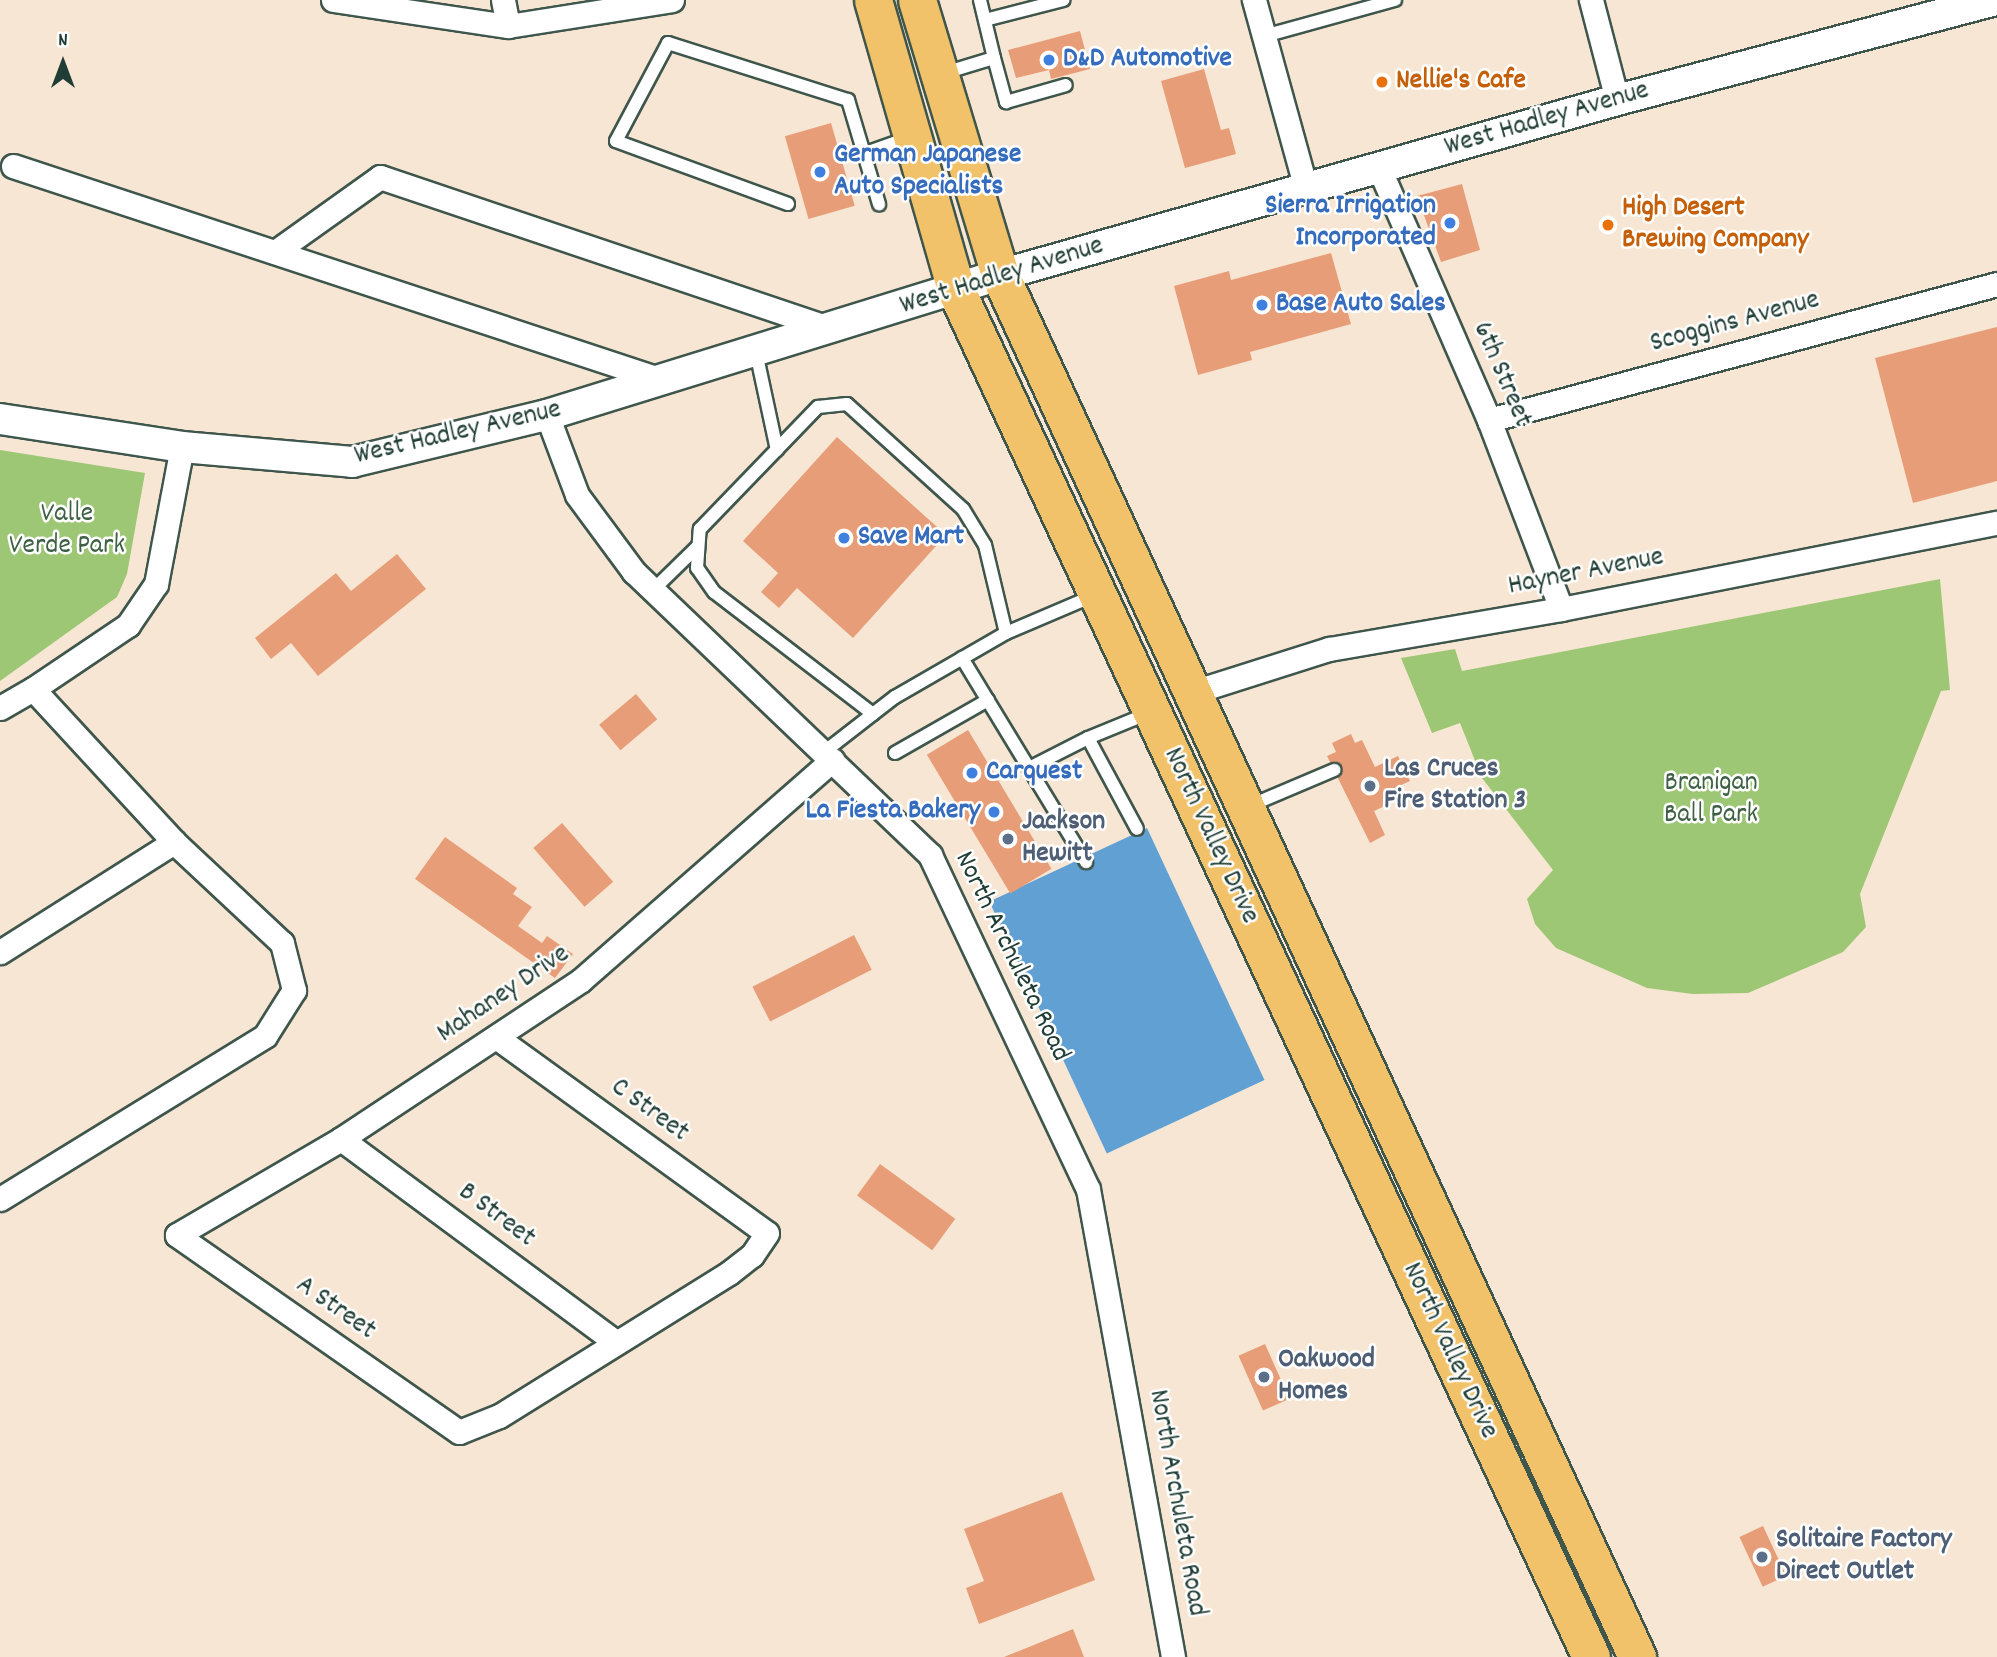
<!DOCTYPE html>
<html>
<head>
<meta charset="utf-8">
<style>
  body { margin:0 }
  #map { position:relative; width:1997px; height:1657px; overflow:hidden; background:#f7e6d3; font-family:Dekko,sans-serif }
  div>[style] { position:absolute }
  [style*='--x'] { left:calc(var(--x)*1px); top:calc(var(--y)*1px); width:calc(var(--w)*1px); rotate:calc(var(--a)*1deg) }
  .green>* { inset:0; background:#9dc774 }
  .water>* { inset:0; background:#61a0d3; transform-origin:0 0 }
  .building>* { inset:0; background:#e79d77; transform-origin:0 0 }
  .roads { filter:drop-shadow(2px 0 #3f564c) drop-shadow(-2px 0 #3f564c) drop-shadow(0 2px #3f564c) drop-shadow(0 -2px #3f564c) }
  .service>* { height:12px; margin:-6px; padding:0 6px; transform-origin:6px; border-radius:6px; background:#fff }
  .minor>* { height:23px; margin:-11.5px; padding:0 11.5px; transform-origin:11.5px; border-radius:11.5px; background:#fff }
  .tertiary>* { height:30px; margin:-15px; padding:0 15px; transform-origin:15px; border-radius:15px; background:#fff }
  .primary>* { height:37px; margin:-18.5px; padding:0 18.5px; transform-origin:18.5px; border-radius:18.5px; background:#f2c26a }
  .dots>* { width:19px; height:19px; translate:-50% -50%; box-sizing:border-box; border:4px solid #fff; border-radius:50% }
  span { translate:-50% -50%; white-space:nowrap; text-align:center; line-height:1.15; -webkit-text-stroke:5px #fff; paint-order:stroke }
  .shop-label { font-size:28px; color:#366cbe; font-weight:700 }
  .left { translate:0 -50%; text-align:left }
  .right { translate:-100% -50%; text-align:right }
  .food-label { font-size:28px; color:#c56008; font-weight:700 }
  .street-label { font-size:28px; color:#1f3d34 }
  .park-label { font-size:28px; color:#3e6044 }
  .service-label { font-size:28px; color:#4e5e75; font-weight:700 }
  .north { position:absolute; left:28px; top:28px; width:70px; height:70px; -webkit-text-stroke:5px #fff; paint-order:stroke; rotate:0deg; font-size:19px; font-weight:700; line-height:28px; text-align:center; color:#1f3d34 }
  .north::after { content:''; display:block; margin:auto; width:24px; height:32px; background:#1f3d34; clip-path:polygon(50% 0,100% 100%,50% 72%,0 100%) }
</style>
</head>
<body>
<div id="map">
  <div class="green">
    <div style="clip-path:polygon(0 450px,145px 473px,127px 574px,117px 597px,0 681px)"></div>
    <div style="clip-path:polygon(1940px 579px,1950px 690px,1941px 691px,1860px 894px,1866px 927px,1843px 952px,1748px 993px,1693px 994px,1647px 988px,1556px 948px,1535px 924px,1527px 899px,1553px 870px,1482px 778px,1460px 723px,1432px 733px,1401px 658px,1455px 649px,1462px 671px)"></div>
  </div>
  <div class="water">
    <div style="left:1147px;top:828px;width:278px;height:174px;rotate:65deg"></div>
  </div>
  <div class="building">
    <div style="clip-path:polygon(1080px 31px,1090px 69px,1051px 79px,1049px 70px,1016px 78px,1008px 50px)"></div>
    <div style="clip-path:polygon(1204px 69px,1221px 130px,1229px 128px,1236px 154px,1185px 168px,1161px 81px)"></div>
    <div style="left:831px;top:123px;width:86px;height:48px;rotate:74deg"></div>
    <div style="clip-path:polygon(1462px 184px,1480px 250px,1441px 262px,1417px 196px)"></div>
    <div style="clip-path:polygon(1331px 253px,1351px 324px,1250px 352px,1252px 360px,1198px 375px,1174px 286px,1229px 271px,1231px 280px)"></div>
    <div style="clip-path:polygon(1997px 327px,1997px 481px,1913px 503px,1875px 358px)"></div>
    <div style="clip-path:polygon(837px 437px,946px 535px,853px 638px,797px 588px,779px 608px,761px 592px,778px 573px,743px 541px)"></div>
    <div style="clip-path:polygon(397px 554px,426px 589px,318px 676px,291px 643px,271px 659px,255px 638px,336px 573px,351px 591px)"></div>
    <div style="left:636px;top:694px;width:33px;height:48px;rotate:50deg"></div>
    <div style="left:968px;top:730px;width:162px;height:48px;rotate:59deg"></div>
    <div style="clip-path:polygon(1351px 734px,1355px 743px,1362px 740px,1375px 767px,1398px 756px,1410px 781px,1386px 792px,1391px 803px,1374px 811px,1385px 835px,1370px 843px,1327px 756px,1336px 752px,1332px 743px)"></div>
    <div style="left:562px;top:823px;width:78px;height:38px;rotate:49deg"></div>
    <div style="clip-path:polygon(445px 837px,517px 888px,513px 894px,532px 907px,518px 926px,542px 943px,547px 936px,573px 954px,555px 978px,415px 879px)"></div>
    <div style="left:854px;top:935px;width:39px;height:114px;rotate:63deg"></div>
    <div style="left:880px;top:1164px;width:93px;height:39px;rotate:36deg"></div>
    <div style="left:1265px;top:1344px;width:60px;height:29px;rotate:66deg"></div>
    <div style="clip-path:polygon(1062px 1492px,1095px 1580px,979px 1624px,966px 1588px,984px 1581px,964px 1529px)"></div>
    <div style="left:1763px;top:1526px;width:55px;height:26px;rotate:65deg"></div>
    <div style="clip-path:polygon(1073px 1629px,1084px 1657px,1004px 1657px)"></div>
  </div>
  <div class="roads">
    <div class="service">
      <div style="--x:985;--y:20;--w:81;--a:-14.4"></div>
      <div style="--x:1264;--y:36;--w:136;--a:-15.4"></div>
      <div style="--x:994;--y:58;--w:46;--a:74.7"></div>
      <div style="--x:1006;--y:102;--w:62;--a:-15.8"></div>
      <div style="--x:941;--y:74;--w:55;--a:-16.8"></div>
      <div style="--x:994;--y:58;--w:60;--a:-103.6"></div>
      <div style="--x:863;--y:154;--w:48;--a:-19.6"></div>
      <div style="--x:788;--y:204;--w:183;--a:-159.9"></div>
      <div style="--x:616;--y:141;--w:111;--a:-62"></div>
      <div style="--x:668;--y:43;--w:189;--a:17.6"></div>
      <div style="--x:848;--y:100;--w:109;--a:73.4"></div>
      <div style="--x:756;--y:352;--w:100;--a:77.9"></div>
      <div style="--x:653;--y:590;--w:62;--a:-44.3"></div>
      <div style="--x:962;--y:658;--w:239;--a:58.7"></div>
      <div style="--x:873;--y:714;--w:200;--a:-142.5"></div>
      <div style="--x:714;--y:592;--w:29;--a:-125"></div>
      <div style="--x:697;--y:568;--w:39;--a:-86"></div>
      <div style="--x:700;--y:529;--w:170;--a:-46"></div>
      <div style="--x:818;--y:407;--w:29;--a:-6"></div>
      <div style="--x:847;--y:404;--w:156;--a:42.2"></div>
      <div style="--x:963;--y:509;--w:42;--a:58.6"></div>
      <div style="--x:985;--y:545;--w:90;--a:76.6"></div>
      <div style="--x:1088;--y:738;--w:66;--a:-22.3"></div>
      <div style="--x:824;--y:752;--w:90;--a:-37.8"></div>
      <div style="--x:895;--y:697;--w:128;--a:-30"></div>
      <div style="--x:1006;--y:633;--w:97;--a:-23.1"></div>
      <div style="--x:895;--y:753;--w:107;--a:-29.7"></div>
      <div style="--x:1029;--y:768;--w:66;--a:-27"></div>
      <div style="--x:1088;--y:738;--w:103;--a:61.7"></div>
      <div style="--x:1247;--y:807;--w:95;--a:-23"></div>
    </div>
    <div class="minor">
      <div style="--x:333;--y:0;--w:177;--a:8.5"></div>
      <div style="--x:508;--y:26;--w:166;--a:-9"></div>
      <div style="--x:503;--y:0;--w:26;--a:79"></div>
      <div style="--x:1254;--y:0;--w:196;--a:74.6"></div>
      <div style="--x:1591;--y:0;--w:103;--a:75.4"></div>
      <div style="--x:13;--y:166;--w:683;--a:18.25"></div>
      <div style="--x:1379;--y:168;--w:275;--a:66.4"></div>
      <div style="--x:1489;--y:420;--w:202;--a:69.1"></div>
      <div style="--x:275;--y:252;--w:129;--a:-35.5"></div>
      <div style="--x:380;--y:177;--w:477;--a:18.6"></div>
      <div style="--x:547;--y:415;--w:85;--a:69.4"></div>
      <div style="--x:577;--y:495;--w:96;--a:53.5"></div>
      <div style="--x:634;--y:572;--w:410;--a:43.7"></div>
      <div style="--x:930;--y:855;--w:369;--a:64.7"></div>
      <div style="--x:1088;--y:1189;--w:476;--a:79.7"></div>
      <div style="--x:1489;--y:420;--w:526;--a:-14.99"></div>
      <div style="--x:33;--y:689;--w:115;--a:-34"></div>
      <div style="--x:128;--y:625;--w:50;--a:-55.7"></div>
      <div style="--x:156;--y:584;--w:139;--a:-79.3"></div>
      <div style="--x:1190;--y:693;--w:146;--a:-17.6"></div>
      <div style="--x:1329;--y:649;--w:235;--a:-9.8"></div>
      <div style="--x:1561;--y:609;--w:444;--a:-11.2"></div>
      <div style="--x:0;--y:708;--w:38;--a:-30"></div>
      <div style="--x:33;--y:689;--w:208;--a:47.3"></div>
      <div style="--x:174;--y:842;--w:148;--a:43.1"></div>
      <div style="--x:282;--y:943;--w:49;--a:75.7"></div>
      <div style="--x:294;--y:990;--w:54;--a:122.2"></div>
      <div style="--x:265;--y:1036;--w:311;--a:148.4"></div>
      <div style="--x:0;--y:952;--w:206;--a:-32.3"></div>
      <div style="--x:496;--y:1037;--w:334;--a:35.9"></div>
      <div style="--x:767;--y:1233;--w:27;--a:124"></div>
      <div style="--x:752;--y:1255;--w:29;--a:142"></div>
      <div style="--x:729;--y:1273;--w:271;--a:148.1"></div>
      <div style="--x:499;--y:1416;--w:43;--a:158.2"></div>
      <div style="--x:459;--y:1432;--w:344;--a:-145.1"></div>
      <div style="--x:177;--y:1235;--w:190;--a:-30.3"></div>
      <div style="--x:341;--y:1139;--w:288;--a:-33.5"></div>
      <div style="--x:581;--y:980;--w:334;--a:-41.2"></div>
      <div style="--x:341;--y:1139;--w:341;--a:36.5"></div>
    </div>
    <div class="tertiary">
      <div style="--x:0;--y:419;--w:184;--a:8.7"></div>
      <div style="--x:182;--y:447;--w:171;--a:5"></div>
      <div style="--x:352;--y:462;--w:201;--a:-13.6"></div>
      <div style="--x:547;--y:415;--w:474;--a:-17.2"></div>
      <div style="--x:1000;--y:275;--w:641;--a:-15.83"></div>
      <div style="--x:1617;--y:100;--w:392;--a:-14.8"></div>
    </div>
    <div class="primary">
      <div style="--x:873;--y:0;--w:302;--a:74"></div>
      <div style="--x:956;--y:290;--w:1507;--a:65.08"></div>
      <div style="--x:917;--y:0;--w:287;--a:73.2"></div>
      <div style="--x:1000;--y:275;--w:1522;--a:65.25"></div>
    </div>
  </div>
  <div class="dots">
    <div style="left:1049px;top:60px;background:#3f7fe0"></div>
    <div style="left:1382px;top:82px;background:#e8710a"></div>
    <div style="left:820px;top:172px;background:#3f7fe0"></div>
    <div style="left:1450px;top:223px;background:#3f7fe0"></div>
    <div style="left:1608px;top:225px;background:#e8710a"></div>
    <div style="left:1262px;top:305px;background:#3f7fe0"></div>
    <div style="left:844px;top:538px;background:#3f7fe0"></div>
    <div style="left:972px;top:773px;background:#3f7fe0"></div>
    <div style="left:1370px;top:786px;background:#5c6f8a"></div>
    <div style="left:994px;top:812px;background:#3f7fe0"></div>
    <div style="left:1008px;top:839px;background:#5c6f8a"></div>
    <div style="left:1264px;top:1377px;background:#5c6f8a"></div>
    <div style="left:1762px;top:1557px;background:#5c6f8a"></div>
  </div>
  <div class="shop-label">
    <span class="left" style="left:1063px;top:60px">D&amp;D Automotive</span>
    <span class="left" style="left:834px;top:172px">German Japanese<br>Auto Specialists</span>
    <span class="right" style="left:1436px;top:223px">Sierra Irrigation<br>Incorporated</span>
    <span class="left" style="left:1276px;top:305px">Base Auto Sales</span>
    <span class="left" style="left:858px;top:538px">Save Mart</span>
    <span class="left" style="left:986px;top:773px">Carquest</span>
    <span class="right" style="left:980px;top:812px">La Fiesta Bakery</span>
  </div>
  <div class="food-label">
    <span class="left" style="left:1396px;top:82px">Nellie's Cafe</span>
    <span class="left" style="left:1622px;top:225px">High Desert<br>Brewing Company</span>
  </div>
  <div class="street-label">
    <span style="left:1547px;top:120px;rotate:-16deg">West Hadley Avenue</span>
    <span style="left:1002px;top:277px;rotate:-17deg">West Hadley Avenue</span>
    <span style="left:1735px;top:323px;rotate:-15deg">Scoggins Avenue</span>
    <span style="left:1501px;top:375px;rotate:67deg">6th Street</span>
    <span style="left:458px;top:434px;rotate:-13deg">West Hadley Avenue</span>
    <span style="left:1586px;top:573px;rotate:-11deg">Hayner Avenue</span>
    <span style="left:1210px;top:836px;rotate:65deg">North Valley Drive</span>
    <span style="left:1011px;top:957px;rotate:64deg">North Archuleta Road</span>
    <span style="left:504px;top:995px;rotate:-34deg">Mahaney Drive</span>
    <span style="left:649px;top:1111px;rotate:36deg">C Street</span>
    <span style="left:496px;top:1216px;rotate:37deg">B Street</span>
    <span style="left:335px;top:1309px;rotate:35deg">A Street</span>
    <span style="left:1449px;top:1351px;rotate:65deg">North Valley Drive</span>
    <span style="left:1176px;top:1503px;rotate:80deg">North Archuleta Road</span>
  </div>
  <div class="park-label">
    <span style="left:67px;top:531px">Valle<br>Verde Park</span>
    <span style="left:1711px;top:800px">Branigan<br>Ball Park</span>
  </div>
  <div class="service-label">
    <span class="left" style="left:1384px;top:786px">Las Cruces<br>Fire Station 3</span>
    <span class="left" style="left:1022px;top:839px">Jackson<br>Hewitt</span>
    <span class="left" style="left:1278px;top:1377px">Oakwood<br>Homes</span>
    <span class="left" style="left:1776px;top:1557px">Solitaire Factory<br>Direct Outlet</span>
  </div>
  <div class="north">N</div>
</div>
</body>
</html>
